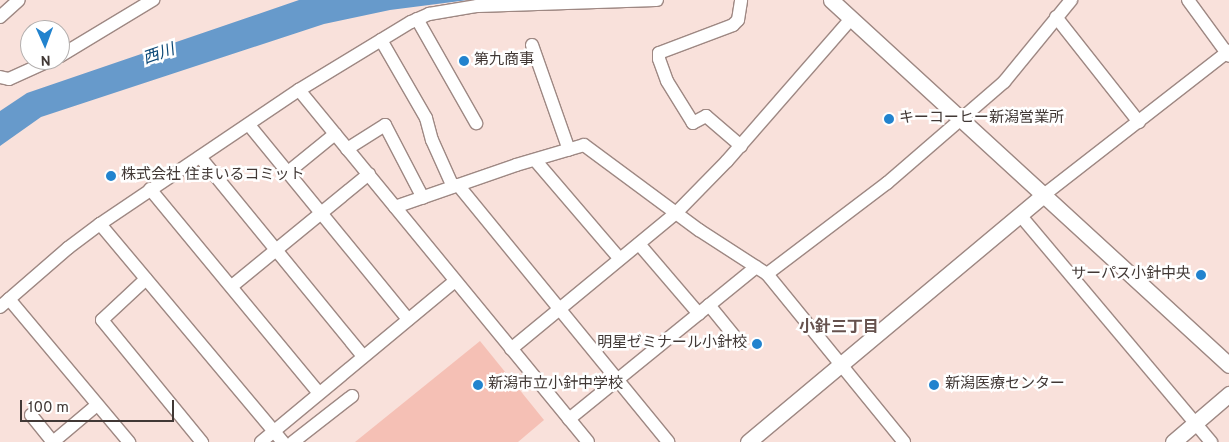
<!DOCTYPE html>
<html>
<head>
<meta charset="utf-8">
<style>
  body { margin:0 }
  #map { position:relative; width:1229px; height:442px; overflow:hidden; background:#f9e1db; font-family:Overpass,"Noto Sans JP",sans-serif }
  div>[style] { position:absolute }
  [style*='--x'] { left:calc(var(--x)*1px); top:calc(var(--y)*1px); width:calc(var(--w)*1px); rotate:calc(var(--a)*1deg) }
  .green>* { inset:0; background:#f5c0b5 }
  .water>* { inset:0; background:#679acb }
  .roads { filter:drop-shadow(1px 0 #9e8883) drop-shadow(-1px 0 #9e8883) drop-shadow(0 1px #9e8883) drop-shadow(0 -1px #9e8883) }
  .minor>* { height:12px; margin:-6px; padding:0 6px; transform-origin:6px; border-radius:6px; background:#fff }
  .tertiary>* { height:15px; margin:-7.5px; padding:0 7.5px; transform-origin:7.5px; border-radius:7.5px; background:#fff }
  .dots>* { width:14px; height:14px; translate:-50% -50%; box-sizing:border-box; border:2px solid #fff; border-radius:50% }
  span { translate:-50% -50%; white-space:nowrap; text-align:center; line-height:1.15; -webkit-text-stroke:5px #fff; paint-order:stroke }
  .poi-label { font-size:15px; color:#413835 }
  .left { translate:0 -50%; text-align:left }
  .right { translate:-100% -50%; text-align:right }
  .water-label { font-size:16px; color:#0c4876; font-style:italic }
  .neighbourhood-label { font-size:16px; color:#66524e; font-weight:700 }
  .north { position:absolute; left:20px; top:20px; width:50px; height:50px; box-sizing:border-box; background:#fff; border:1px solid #b3afae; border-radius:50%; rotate:178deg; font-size:14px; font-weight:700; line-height:20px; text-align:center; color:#413835 }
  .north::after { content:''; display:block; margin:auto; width:18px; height:22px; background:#2283ce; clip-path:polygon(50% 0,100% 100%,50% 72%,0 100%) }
  .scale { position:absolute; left:20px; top:400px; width:154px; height:22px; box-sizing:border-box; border:2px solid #413835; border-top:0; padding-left:6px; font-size:15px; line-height:18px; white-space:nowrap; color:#413835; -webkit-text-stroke:4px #fff; paint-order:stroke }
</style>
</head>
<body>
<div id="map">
  <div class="green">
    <div style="clip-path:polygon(480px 341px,544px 420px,518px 442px,355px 442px)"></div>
  </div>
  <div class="water">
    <div style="clip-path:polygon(299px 0,468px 0,390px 10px,324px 24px,41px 117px,0 146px,0 111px,27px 93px)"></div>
  </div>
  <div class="roads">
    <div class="minor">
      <div style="--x:1188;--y:0;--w:69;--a:53.8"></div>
      <div style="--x:0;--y:17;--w:25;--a:-42"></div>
      <div style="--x:1056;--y:17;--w:134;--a:51.7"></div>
      <div style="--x:417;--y:19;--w:120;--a:60.4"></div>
      <div style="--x:381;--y:40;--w:90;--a:60"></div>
      <div style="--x:426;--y:118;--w:23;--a:75"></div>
      <div style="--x:432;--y:140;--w:51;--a:65.9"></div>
      <div style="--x:532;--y:45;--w:111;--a:70.6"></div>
      <div style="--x:60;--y:56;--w:109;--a:-31.1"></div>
      <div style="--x:0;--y:77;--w:9;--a:13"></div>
      <div style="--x:9;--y:79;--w:46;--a:-24.3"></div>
      <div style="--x:299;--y:90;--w:455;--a:50.6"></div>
      <div style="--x:249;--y:125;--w:251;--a:50.7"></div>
      <div style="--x:741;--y:146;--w:46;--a:-139.4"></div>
      <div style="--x:706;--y:116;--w:15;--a:152"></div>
      <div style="--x:693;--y:123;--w:49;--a:-121.8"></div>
      <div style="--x:667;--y:81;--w:23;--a:-110"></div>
      <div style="--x:659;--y:59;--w:6;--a:-90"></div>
      <div style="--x:659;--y:53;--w:79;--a:-20.7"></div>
      <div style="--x:733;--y:25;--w:7;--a:-45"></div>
      <div style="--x:738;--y:20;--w:20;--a:-81"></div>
      <div style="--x:347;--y:149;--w:45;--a:-32.3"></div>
      <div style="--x:385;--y:125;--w:82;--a:62.5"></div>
      <div style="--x:200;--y:157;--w:257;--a:50.7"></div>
      <div style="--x:535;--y:160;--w:130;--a:49.4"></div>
      <div style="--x:287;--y:173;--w:62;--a:-39.1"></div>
      <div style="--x:458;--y:185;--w:332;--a:50.7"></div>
      <div style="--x:150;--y:189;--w:265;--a:50.4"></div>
      <div style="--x:1045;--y:194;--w:233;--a:-37.9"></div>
      <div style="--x:395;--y:207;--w:128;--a:-19.1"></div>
      <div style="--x:516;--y:165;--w:71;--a:-16.4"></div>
      <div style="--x:584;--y:145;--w:143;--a:36.5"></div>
      <div style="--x:699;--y:230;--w:81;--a:32.9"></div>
      <div style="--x:767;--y:274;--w:217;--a:50.8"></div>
      <div style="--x:1020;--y:215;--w:297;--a:49.9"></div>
      <div style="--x:100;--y:224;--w:285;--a:50"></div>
      <div style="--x:639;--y:244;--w:92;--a:49.4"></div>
      <div style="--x:767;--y:274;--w:151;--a:-37.2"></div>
      <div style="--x:887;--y:183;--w:155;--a:-40.8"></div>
      <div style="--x:1004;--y:82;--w:106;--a:-50.7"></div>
      <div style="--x:146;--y:279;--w:60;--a:137"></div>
      <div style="--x:102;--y:320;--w:158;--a:50.7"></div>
      <div style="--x:232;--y:286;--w:177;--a:-39.3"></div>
      <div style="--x:9;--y:299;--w:187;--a:50"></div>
      <div style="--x:709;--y:305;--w:49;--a:50.8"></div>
      <div style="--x:0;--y:307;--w:90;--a:-40.9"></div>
      <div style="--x:68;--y:248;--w:40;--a:-37"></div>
      <div style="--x:100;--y:224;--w:240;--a:-34"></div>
      <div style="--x:299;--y:90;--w:131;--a:-31.3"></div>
      <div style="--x:411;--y:22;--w:20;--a:-24"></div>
      <div style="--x:429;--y:14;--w:49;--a:-9.5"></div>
      <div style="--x:477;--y:6;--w:180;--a:-1.9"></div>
      <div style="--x:511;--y:349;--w:214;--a:-39.5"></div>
      <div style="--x:676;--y:213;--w:73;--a:-45.6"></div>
      <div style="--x:727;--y:161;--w:189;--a:-48.9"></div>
      <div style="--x:31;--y:415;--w:35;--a:51"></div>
      <div style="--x:53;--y:442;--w:57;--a:-40.1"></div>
      <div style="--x:569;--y:419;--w:241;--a:-39.1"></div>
      <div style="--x:261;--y:442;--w:252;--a:-39.7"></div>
      <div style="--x:293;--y:442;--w:75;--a:-37.9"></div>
    </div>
    <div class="tertiary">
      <div style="--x:831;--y:0;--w:540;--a:42.52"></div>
      <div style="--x:748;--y:442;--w:387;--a:-39.9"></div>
      <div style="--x:1173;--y:442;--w:74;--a:-40.6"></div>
    </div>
  </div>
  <div class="dots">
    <div style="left:464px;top:61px;background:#2283ce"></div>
    <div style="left:889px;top:119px;background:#2283ce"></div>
    <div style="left:111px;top:176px;background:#2283ce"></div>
    <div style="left:1201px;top:275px;background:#2283ce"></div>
    <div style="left:757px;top:344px;background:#2283ce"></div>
    <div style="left:478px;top:385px;background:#2283ce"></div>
    <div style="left:934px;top:385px;background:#2283ce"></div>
  </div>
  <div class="poi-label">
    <span class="left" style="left:474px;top:61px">第九商事</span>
    <span class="left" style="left:899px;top:119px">キーコーヒー新潟営業所</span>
    <span class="left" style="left:121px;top:176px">株式会社 住まいるコミット</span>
    <span class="right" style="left:1191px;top:275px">サーパス小針中央</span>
    <span class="right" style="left:747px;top:344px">明星ゼミナール小針校</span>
    <span class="left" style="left:488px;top:385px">新潟市立小針中学校</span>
    <span class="left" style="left:945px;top:385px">新潟医療センター</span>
  </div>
  <div class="water-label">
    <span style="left:159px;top:55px;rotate:-19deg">西川</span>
  </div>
  <div class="neighbourhood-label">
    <span style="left:839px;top:328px">小針三丁目</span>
  </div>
  <div class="north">N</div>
  <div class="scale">100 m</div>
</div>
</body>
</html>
